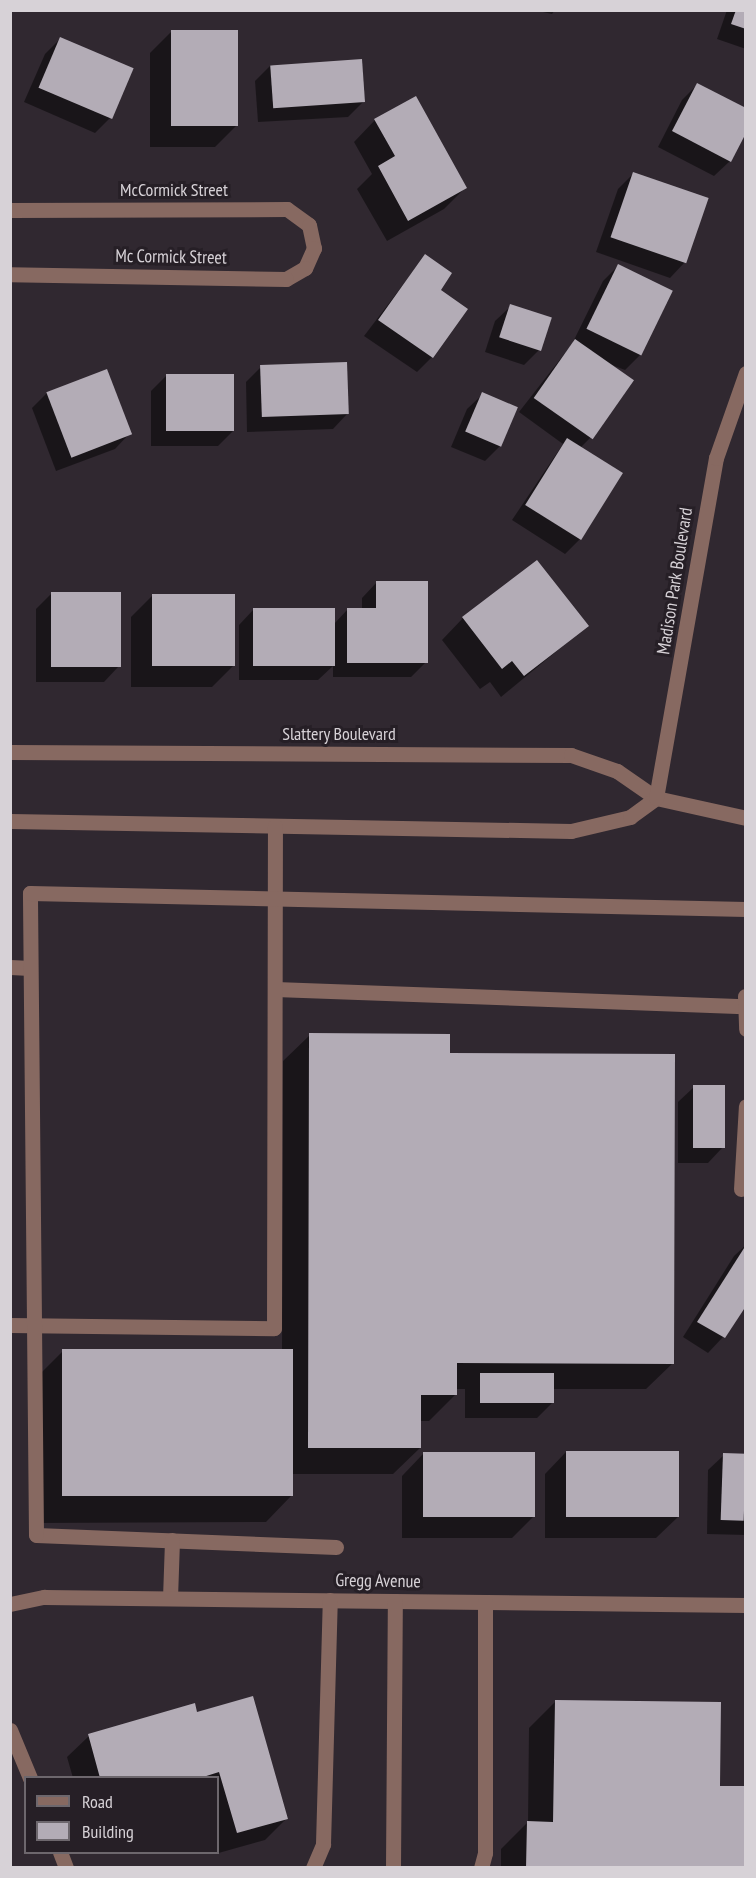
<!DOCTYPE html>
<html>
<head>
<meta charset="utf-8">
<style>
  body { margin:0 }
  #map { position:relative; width:756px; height:1878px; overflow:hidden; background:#302830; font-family:"PT Sans Narrow",sans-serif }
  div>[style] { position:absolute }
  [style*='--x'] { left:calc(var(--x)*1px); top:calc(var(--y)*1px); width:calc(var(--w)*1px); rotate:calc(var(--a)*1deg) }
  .shadow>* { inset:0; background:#0007 }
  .building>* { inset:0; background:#b3acb6; transform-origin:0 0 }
  .minor>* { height:15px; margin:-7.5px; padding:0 7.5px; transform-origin:7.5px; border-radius:7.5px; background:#876961 }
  span { translate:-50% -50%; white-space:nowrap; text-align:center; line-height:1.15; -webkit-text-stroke:6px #261f26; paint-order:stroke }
  .street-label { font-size:18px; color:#d7d2d7 }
  .frame { position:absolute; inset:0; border:12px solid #d7d2d7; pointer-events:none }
  .legend { position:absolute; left:24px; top:1776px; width:195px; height:78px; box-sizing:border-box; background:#261f26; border:2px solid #6d676d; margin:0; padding:8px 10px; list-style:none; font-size:18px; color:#d7d2d7 }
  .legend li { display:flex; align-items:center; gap:12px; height:30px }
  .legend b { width:30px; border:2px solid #6d676d }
</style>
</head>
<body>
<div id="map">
  <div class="shadow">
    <div style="clip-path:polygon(534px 10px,555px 10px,552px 14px)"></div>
    <div style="clip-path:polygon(727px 10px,746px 10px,746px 49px,717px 39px)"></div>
    <div style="clip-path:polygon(172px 31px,237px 125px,215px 147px,150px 147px,150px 53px)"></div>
    <div style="clip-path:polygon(60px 39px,132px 69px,110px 118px,95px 133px,24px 102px,45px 54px)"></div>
    <div style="clip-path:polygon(271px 65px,363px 102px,348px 117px,258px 122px,255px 81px)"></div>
    <div style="clip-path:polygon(697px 85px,730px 161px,714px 176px,658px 147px,682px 100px)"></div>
    <div style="clip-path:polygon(375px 120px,465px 188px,444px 209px,387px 241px,357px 189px,372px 174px,354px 142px)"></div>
    <div style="clip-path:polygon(633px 174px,685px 262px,670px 278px,596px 252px,618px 189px)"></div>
    <div style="clip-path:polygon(425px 256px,439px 291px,432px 357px,417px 372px,364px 336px)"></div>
    <div style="clip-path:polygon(618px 266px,640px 355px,625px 370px,604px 362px,590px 438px,580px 448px,580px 539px,565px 554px,512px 520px,563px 444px,519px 412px,572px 344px,603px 281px)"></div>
    <div style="clip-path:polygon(511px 306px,539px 350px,524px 365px,485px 352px,495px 321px)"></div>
    <div style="clip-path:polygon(261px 367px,348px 413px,333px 429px,247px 432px,246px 382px)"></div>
    <div style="clip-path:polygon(166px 376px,233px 431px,218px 446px,151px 446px,151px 391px)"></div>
    <div style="clip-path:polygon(47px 393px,130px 433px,115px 449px,56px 471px,32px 408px)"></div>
    <div style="clip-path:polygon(483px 394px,500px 446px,485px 461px,451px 447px,467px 409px)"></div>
    <div style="clip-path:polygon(377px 582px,426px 662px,411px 677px,333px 677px,333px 666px,318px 680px,239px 680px,239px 625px,254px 609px,334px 624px,348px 609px,362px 609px,362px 598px)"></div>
    <div style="clip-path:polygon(52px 593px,119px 666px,104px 682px,36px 682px,36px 609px)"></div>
    <div style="clip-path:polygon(153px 595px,234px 665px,212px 687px,131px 687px,131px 617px)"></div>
    <div style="clip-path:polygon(463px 618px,587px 626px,501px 697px,490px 682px,480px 689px,442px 640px)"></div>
    <div style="clip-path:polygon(310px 1035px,449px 1055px,673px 1363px,646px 1389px,552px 1389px,552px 1403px,537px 1418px,465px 1418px,465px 1389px,455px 1389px,455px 1395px,429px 1421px,420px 1421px,420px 1448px,393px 1474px,292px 1474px,292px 1495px,266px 1522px,36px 1523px,36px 1378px,62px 1352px,282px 1351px,283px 1061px)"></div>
    <div style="clip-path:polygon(694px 1087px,723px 1147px,708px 1163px,678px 1163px,678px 1102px)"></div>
    <div style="clip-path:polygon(746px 1245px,746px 1303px,723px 1337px,708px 1353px,683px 1337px,734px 1256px)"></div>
    <div style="clip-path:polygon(566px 1452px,678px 1517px,656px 1538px,545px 1538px,545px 1474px)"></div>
    <div style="clip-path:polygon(423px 1454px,533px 1517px,512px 1538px,402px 1538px,402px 1476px)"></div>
    <div style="clip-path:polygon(724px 1455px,746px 1455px,746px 1535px,707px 1534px,708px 1470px)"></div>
    <div style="clip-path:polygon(556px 1701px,718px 1788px,746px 1868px,501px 1868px,501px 1849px,528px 1822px,529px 1728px)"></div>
    <div style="clip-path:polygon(196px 1714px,287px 1818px,265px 1840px,215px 1854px,218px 1778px,73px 1778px,67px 1757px,89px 1736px)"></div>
  </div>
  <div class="building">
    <div style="clip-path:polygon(736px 10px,746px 10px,746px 29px,731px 24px)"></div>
    <div style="left:171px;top:30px;width:67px;height:96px"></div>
    <div style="left:60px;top:37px;width:80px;height:55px;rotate:23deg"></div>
    <div style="left:362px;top:59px;width:43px;height:92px;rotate:86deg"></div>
    <div style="clip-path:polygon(697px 83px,746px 108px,746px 133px,731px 162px,672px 131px)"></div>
    <div style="clip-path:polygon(416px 96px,467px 188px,408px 221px,378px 166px,395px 156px,374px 119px)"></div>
    <div style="left:633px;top:172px;width:80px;height:69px;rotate:19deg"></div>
    <div style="clip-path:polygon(425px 254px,452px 273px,441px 290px,468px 309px,433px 358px,378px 320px)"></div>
    <div style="left:618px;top:264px;width:61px;height:72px;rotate:26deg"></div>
    <div style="left:510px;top:304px;width:44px;height:35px;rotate:18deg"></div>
    <div style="left:575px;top:339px;width:72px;height:72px;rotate:35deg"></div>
    <div style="left:347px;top:362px;width:52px;height:87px;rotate:88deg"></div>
    <div style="left:107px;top:369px;width:70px;height:65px;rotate:69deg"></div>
    <div style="left:166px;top:374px;width:68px;height:57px"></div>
    <div style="left:482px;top:392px;width:39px;height:43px;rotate:23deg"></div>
    <div style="left:567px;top:438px;width:66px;height:79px;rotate:32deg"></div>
    <div style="clip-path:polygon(537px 560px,589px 626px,524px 676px,512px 661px,502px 669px,462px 617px)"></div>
    <div style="clip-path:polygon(376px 581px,428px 581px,428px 663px,347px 663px,347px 608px,376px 608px)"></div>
    <div style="left:51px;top:592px;width:70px;height:75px"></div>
    <div style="left:152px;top:594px;width:83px;height:72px"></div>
    <div style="left:253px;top:608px;width:82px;height:58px"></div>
    <div style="clip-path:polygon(309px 1033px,450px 1034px,450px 1053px,675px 1054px,674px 1364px,457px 1363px,457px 1395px,421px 1395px,421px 1448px,308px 1448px)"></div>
    <div style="left:693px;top:1085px;width:32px;height:63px"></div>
    <div style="clip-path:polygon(746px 1245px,746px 1306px,725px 1338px,697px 1322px)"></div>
    <div style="left:293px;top:1349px;width:147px;height:231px;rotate:90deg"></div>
    <div style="left:480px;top:1373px;width:74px;height:30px"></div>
    <div style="left:566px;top:1451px;width:113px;height:66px"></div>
    <div style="left:423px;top:1452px;width:112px;height:65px"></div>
    <div style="left:723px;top:1453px;width:23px;height:67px;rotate:2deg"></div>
    <div style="clip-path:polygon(253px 1696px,288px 1819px,237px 1833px,219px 1772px,200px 1778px,100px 1778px,88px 1734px,195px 1703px,197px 1712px)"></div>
    <div style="clip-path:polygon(555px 1700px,721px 1702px,720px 1786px,746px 1786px,746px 1868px,526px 1868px,527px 1821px,553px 1822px)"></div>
  </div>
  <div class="minor">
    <div style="--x:10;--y:210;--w:277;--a:-0.2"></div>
    <div style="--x:287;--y:209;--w:27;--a:36"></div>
    <div style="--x:309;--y:225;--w:24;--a:78"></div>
    <div style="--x:314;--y:248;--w:22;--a:114"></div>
    <div style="--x:305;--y:268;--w:22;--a:150"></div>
    <div style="--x:286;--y:279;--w:276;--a:-179"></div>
    <div style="--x:10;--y:752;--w:561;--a:0.31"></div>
    <div style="--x:571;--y:755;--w:49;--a:19.2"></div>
    <div style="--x:617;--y:771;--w:47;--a:34.7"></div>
    <div style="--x:656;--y:798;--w:92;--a:12.5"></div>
    <div style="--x:10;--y:821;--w:561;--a:1.02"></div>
    <div style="--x:571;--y:831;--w:61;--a:-13.3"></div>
    <div style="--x:630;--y:817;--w:32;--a:-36"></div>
    <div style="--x:656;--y:798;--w:345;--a:-80"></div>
    <div style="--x:716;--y:458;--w:90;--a:-70.6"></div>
    <div style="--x:10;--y:967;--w:20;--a:3"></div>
    <div style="--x:275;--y:989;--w:469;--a:2.1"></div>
    <div style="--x:745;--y:996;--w:33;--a:88"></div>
    <div style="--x:741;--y:1189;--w:83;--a:-86.6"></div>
    <div style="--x:10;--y:1325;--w:264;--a:0.7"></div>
    <div style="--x:274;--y:1328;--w:502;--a:-89.89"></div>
    <div style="--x:336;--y:1547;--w:300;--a:-177.7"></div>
    <div style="--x:36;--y:1535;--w:642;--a:-90.54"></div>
    <div style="--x:30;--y:893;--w:716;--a:1.28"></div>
    <div style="--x:170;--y:1598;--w:58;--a:-88"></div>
    <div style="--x:10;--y:1604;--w:35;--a:-12"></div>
    <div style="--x:44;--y:1597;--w:702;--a:0.65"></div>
    <div style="--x:10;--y:1730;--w:52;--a:67.4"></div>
    <div style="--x:60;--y:1852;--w:17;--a:69"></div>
    <div style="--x:313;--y:1868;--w:26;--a:-67"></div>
    <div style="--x:323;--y:1844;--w:244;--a:-88.4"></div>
    <div style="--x:393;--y:1868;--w:267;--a:-89.6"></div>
    <div style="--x:481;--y:1868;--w:16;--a:-75"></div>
    <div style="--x:485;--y:1853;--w:251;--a:-90"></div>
  </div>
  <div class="street-label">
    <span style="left:174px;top:190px">McCormick Street</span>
    <span style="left:171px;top:257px;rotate:1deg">Mc Cormick Street</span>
    <span style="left:675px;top:581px;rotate:-81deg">Madison Park Boulevard</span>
    <span style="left:339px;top:734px">Slattery Boulevard</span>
    <span style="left:378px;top:1581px;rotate:1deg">Gregg Avenue</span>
  </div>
  <div class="frame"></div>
  <ul class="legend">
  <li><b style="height:8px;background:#876961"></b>Road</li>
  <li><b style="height:16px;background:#b3acb6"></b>Building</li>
  </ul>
</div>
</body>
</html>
